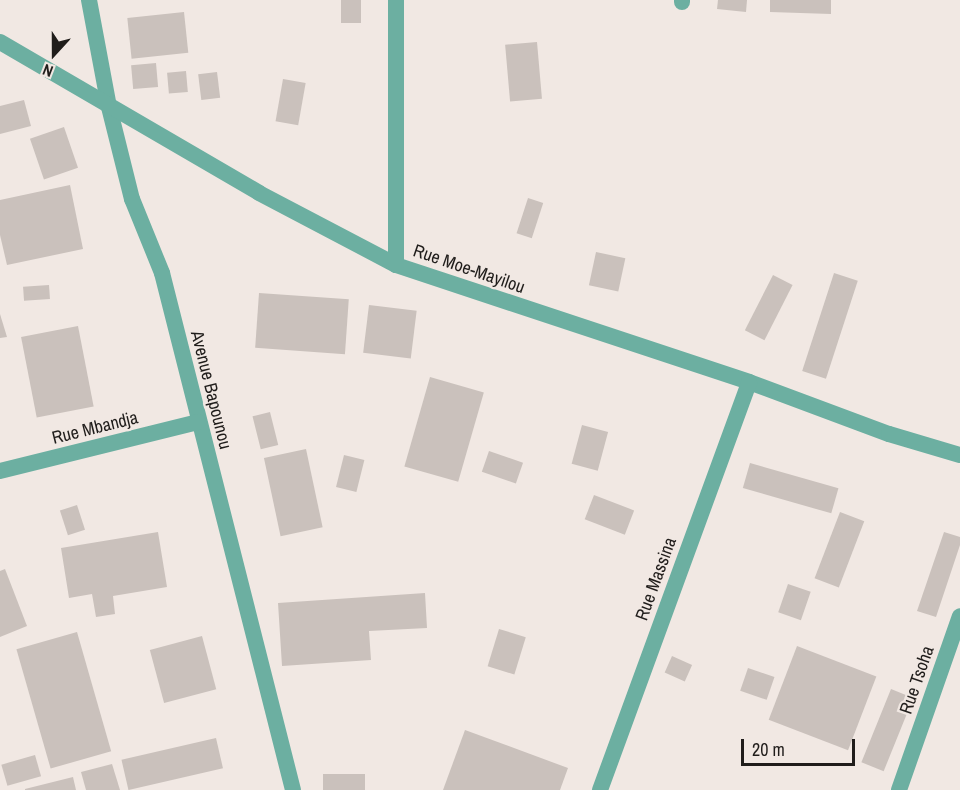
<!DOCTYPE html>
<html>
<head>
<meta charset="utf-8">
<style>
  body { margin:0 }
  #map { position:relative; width:960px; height:790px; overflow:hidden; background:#f1e8e3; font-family:"Archivo Narrow",sans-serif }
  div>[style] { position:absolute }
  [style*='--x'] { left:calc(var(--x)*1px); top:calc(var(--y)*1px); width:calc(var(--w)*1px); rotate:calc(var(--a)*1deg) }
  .building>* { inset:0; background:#cac1bc; transform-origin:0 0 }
  .minor>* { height:16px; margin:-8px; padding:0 8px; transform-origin:8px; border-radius:8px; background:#6cafa1 }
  span { translate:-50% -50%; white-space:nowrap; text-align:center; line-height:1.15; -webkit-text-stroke:4.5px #f1e8e3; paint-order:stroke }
  .street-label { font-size:18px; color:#201d1b }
  .north { position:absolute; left:24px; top:24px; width:60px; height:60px; -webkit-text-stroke:4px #f1e8e3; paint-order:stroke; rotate:201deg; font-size:16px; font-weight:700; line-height:24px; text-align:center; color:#201d1b }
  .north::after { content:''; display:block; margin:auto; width:21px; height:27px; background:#201d1b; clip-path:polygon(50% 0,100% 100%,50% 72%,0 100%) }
  .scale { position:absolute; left:741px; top:739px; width:114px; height:27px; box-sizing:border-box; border:3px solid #201d1b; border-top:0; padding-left:8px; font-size:18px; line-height:21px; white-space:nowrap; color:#201d1b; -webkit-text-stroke:4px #f1e8e3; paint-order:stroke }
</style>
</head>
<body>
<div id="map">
  <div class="building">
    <div style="left:341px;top:0;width:20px;height:23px"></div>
    <div style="clip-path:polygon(718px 0,747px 0,746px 12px,717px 9px)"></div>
    <div style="clip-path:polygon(770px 0,831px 0,831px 14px,770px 12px)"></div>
    <div style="left:184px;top:12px;width:41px;height:57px;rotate:84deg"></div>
    <div style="left:537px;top:42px;width:57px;height:32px;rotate:85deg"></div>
    <div style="left:156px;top:63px;width:24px;height:25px;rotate:85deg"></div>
    <div style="left:186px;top:71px;width:21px;height:19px;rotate:85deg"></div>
    <div style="left:217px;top:72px;width:26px;height:19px;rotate:83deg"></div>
    <div style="left:283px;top:79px;width:23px;height:43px;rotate:10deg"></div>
    <div style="clip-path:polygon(24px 100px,31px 126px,0 134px,0 106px)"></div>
    <div style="left:64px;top:127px;width:43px;height:36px;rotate:71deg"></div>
    <div style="clip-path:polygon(70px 185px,83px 249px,7px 265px,0 235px,0 200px)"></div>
    <div style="left:528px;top:198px;width:16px;height:37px;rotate:18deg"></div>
    <div style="left:596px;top:252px;width:30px;height:34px;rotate:12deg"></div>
    <div style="left:834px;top:273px;width:25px;height:103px;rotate:18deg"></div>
    <div style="left:773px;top:275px;width:22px;height:62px;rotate:27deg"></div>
    <div style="left:49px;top:285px;width:14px;height:26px;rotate:86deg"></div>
    <div style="left:259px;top:293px;width:90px;height:55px;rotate:4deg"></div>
    <div style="left:369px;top:305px;width:48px;height:48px;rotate:7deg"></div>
    <div style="clip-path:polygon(0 314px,7px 337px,0 338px)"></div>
    <div style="left:78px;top:326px;width:82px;height:58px;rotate:79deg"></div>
    <div style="left:430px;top:377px;width:56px;height:93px;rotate:16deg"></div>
    <div style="left:270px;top:412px;width:34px;height:18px;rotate:76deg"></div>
    <div style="left:582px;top:425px;width:27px;height:40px;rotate:15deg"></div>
    <div style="left:306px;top:449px;width:80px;height:43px;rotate:78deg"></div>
    <div style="left:489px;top:451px;width:36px;height:22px;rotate:19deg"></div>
    <div style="left:344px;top:455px;width:21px;height:33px;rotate:14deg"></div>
    <div style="left:750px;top:463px;width:92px;height:26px;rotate:16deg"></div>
    <div style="left:594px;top:495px;width:43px;height:26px;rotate:21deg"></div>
    <div style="left:77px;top:505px;width:26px;height:18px;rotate:72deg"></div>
    <div style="left:840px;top:512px;width:26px;height:71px;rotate:21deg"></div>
    <div style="clip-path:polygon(158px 532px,167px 587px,113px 596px,115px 614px,96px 617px,92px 594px,69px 598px,61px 548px)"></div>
    <div style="clip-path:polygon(944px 532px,960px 537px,960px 545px,936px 617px,917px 611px)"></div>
    <div style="clip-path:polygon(5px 569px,27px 626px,0 637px,0 571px)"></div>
    <div style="left:788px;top:584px;width:24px;height:30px;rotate:19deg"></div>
    <div style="clip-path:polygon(425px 593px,427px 628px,369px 631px,371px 660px,282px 666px,278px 603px)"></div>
    <div style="left:499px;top:629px;width:28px;height:39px;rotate:17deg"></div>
    <div style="left:77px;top:632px;width:124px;height:63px;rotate:74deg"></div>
    <div style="left:202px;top:636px;width:55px;height:54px;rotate:75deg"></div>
    <div style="left:797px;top:646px;width:85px;height:79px;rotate:21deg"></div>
    <div style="left:672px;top:656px;width:22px;height:18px;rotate:24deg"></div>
    <div style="left:748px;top:668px;width:28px;height:24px;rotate:19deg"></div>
    <div style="left:891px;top:689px;width:24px;height:79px;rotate:22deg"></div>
    <div style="clip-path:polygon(465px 730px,568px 768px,560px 790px,443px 790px)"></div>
    <div style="left:216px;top:738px;width:31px;height:97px;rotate:77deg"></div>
    <div style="left:35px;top:755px;width:22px;height:35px;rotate:74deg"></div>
    <div style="clip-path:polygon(112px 764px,120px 790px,86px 790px,81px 772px)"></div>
    <div style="left:323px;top:774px;width:42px;height:16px"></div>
    <div style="clip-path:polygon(73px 777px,76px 790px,25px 790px,25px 789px)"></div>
  </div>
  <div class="minor">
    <div style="--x:89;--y:0;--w:109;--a:79.4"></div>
    <div style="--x:109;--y:107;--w:95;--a:76"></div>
    <div style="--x:132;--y:199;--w:80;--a:67.9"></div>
    <div style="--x:162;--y:273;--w:533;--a:75.78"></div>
    <div style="--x:682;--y:2;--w:2;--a:-90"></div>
    <div style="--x:0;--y:42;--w:300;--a:30.2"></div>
    <div style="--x:259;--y:193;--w:155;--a:27.7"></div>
    <div style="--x:396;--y:265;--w:372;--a:18.3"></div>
    <div style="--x:749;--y:382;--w:149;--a:20.4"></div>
    <div style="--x:889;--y:434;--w:74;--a:16.5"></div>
    <div style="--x:396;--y:265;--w:265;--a:-90"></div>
    <div style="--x:0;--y:471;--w:204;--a:-13.9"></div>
    <div style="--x:600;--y:790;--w:434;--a:-69.9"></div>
    <div style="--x:899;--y:790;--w:184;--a:-70.7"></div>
  </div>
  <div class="street-label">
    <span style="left:469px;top:269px;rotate:19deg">Rue Moe-Mayilou</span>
    <span style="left:211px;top:390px;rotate:76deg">Avenue Bapounou</span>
    <span style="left:95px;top:428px;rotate:-14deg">Rue Mbandja</span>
    <span style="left:656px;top:579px;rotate:-70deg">Rue Massina</span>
    <span style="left:917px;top:680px;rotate:-71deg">Rue Tsoha</span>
  </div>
  <div class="north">N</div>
  <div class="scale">20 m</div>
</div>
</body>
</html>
